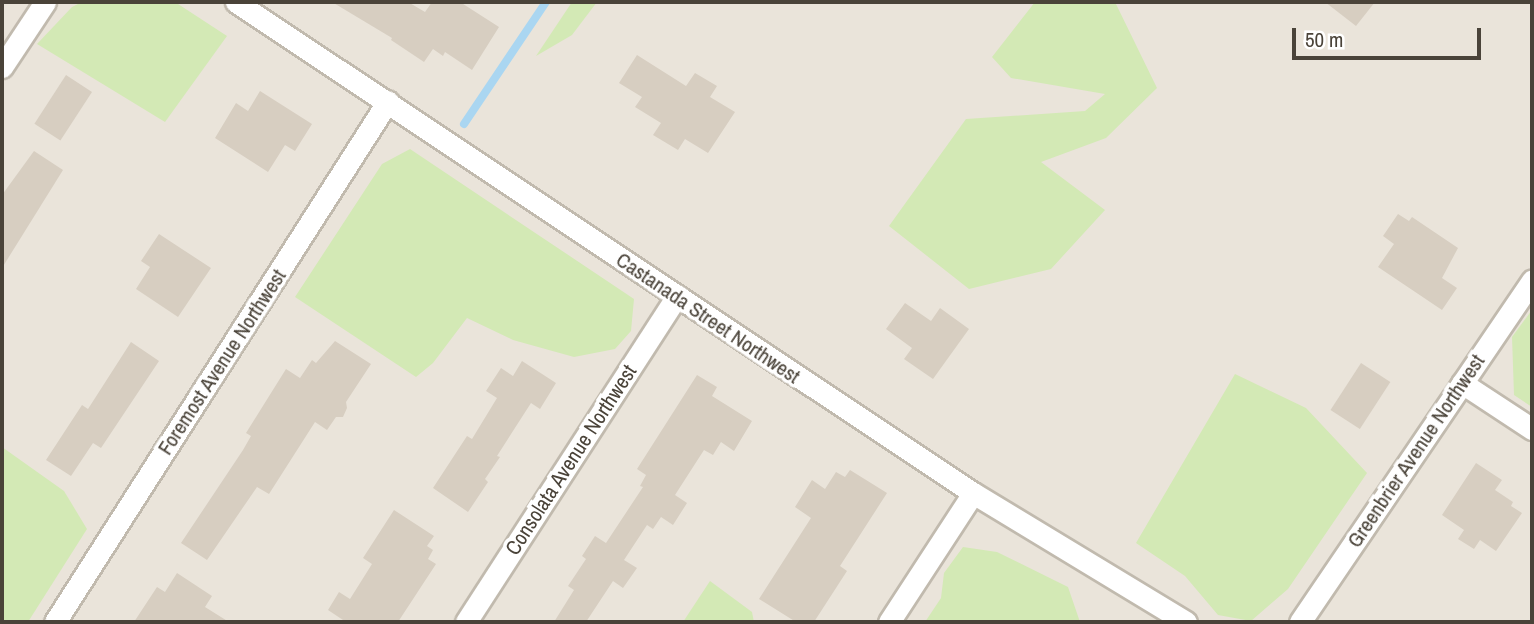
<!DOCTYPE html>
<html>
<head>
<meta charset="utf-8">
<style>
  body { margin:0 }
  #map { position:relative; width:1534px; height:624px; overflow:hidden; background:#f6f2ec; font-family:"Archivo Narrow",sans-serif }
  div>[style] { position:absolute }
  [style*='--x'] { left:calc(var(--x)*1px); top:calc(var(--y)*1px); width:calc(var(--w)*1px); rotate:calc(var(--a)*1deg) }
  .residential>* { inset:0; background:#eae4da; transform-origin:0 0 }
  .green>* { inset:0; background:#d3e9b5 }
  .stream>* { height:8px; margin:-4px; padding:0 4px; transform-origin:4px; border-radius:4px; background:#aad6f1 }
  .building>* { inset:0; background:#d7cec1; transform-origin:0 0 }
  .roads { filter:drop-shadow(2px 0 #c1baae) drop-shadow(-2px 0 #c1baae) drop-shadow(0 2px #c1baae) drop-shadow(0 -2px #c1baae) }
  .street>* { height:21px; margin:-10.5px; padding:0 10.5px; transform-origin:10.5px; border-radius:10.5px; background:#fff }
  span { translate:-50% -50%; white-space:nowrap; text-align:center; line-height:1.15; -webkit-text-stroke:7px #fff; paint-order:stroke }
  .street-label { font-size:21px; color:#4a4339 }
  .frame { position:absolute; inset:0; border:4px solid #4a4339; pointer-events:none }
  .scale { position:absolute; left:1292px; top:28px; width:189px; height:32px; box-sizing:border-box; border:4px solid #4a4339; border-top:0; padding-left:9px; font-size:21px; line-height:24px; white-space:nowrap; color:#4a4339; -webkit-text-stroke:5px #fff; paint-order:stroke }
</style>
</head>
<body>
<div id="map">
  <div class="residential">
    <div style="left:2px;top:2px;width:1530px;height:620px"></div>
  </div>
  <div class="green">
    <div style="clip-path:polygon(82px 2px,175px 2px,227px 36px,165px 122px,37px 44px,72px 7px)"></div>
    <div style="clip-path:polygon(572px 2px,597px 2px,572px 35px,536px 56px)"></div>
    <div style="clip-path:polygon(1035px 2px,1115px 2px,1157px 88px,1106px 138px,1041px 162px,1105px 210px,1051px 269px,969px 289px,889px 226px,966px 119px,1085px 111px,1105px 94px,1011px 78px,992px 57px)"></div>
    <div style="clip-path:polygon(410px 149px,634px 299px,631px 331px,615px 349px,574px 357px,513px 340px,467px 318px,433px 363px,416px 377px,295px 297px,382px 164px)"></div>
    <div style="clip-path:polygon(1532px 310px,1532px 407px,1514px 395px,1512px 337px)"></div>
    <div style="clip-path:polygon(1235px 374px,1306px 408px,1367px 473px,1288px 589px,1251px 621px,1218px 615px,1185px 576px,1136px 543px)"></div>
    <div style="clip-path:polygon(2px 447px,64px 491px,87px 529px,28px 622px,2px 622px)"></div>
    <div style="clip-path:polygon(963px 547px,997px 552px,1068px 587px,1080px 622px,925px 622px,941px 598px,944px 573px)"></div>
    <div style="clip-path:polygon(710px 581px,752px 612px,754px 622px,683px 622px)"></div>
  </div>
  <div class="stream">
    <div style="--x:464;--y:124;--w:147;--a:-56.1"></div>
  </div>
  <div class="building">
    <div style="clip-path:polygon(332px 2px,408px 2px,425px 12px,432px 2px,460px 2px,499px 27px,472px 70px,445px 52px,443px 56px,433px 49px,424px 62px,391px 40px,392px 38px)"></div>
    <div style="clip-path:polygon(1325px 2px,1375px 2px,1356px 26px)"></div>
    <div style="clip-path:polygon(637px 55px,686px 86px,695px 73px,717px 86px,710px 97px,735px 112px,708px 153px,685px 139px,678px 150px,653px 135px,661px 123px,635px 107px,642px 97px,619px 83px)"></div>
    <div style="left:66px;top:75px;width:31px;height:58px;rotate:33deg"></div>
    <div style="clip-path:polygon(260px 91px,312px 124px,295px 151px,285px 145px,268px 172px,215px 138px,236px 103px,248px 111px)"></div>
    <div style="clip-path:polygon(34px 151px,63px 170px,2px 268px,2px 195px)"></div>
    <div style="clip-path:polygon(1398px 214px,1409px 221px,1412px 217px,1458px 248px,1442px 278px,1457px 288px,1442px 310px,1378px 267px,1394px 244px,1383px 236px)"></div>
    <div style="clip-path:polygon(159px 234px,211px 268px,178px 317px,136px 289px,150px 267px,141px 261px)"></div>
    <div style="clip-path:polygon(905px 303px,931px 321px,940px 308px,969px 329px,933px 379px,904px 359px,912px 348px,886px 329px)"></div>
    <div style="clip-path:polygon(335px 341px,371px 364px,346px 402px,347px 408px,343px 417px,336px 417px,327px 430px,315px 422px,269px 494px,257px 487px,207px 560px,181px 543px,243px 450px,251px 436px,246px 433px,286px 369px,300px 378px,312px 360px,316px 363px)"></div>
    <div style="clip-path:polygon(131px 342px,159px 361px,101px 448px,93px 443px,71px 476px,46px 460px,82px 405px,88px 409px)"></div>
    <div style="clip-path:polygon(522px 361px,556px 383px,540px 409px,531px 403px,497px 456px,500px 457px,485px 479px,488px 482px,468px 512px,433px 488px,467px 436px,472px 439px,497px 398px,486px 391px,501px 368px,513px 376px)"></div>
    <div style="left:1361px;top:363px;width:35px;height:56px;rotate:33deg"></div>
    <div style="clip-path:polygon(697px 375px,717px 387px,712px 396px,752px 421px,734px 451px,721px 442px,713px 455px,704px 450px,675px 495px,687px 503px,673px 525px,661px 517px,653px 529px,647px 525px,624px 560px,637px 568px,623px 588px,613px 581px,586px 622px,554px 622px,574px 590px,568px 586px,586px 559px,582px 556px,595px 536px,606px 543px,643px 487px,640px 486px,646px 475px,637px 469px)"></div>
    <div style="clip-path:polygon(1476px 463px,1502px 480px,1495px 490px,1513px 502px,1511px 506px,1522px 513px,1496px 551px,1480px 540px,1474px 549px,1458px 539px,1464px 530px,1442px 515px)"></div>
    <div style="clip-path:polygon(850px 470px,887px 493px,840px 566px,847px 571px,814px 622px,796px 622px,759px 599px,811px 518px,795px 507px,812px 480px,825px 489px,836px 472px,845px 477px)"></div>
    <div style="clip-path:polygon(394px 510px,434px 536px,427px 546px,433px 550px,428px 559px,436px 564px,398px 622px,346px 622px,328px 610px,339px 592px,350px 599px,372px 564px,363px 558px)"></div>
    <div style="clip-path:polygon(177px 573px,212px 596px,205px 607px,229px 622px,134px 622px,157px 587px,165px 592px)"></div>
  </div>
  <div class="roads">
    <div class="street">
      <div style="--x:236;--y:2;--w:886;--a:33.67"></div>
      <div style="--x:973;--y:493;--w:249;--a:31.2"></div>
      <div style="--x:2;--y:67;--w:78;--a:-56.5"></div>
      <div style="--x:1462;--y:383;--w:84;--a:33.3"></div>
      <div style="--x:55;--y:622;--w:618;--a:-57.42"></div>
      <div style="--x:466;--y:622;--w:387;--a:-57.1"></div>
      <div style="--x:889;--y:622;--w:154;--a:-56.9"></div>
      <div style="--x:1300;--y:622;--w:413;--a:-55.8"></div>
    </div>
  </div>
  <div class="street-label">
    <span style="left:708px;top:318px;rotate:34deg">Castanada Street Northwest</span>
    <span style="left:222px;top:362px;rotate:-57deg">Foremost Avenue Northwest</span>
    <span style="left:1416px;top:451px;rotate:-56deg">Greenbrier Avenue Northwest</span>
    <span style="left:571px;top:460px;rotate:-57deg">Consolata Avenue Northwest</span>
  </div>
  <div class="frame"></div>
  <div class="scale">50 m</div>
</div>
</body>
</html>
